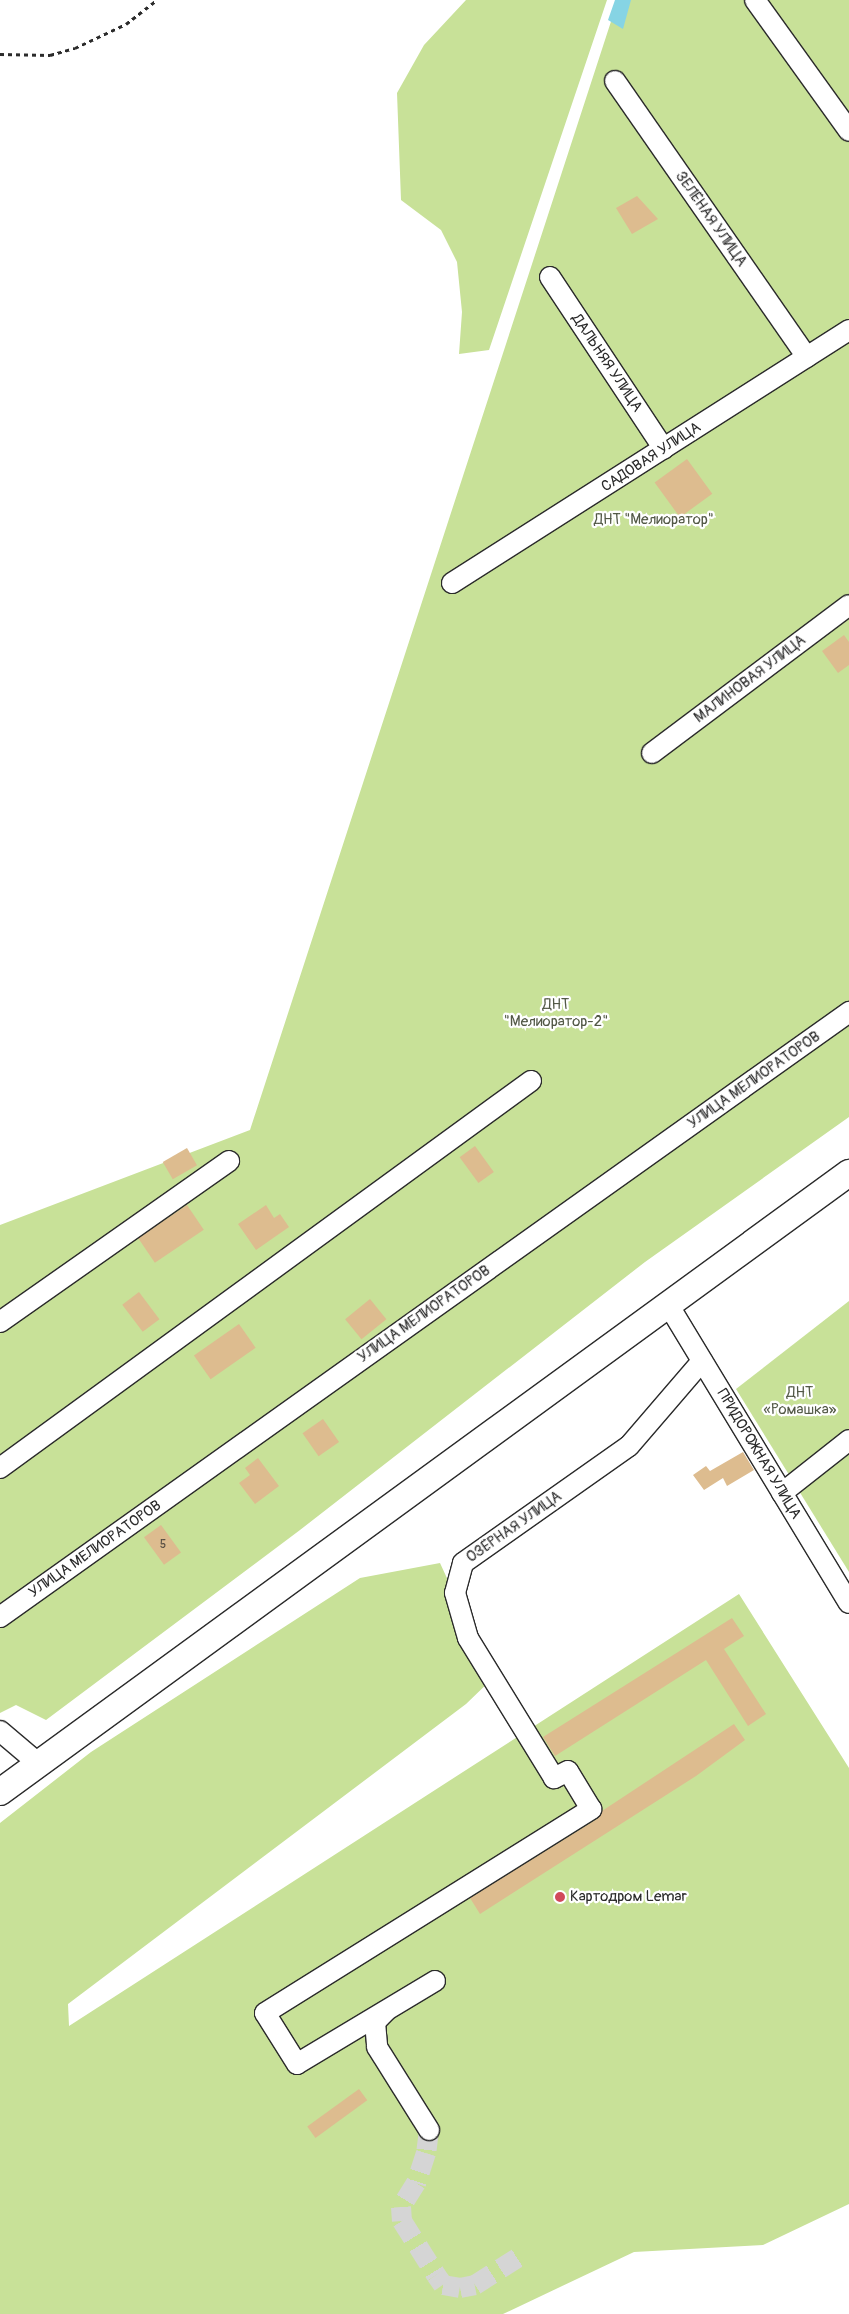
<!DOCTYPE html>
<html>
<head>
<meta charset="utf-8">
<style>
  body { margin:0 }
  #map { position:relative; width:849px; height:2314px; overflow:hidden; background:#fff; font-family:Pangolin,sans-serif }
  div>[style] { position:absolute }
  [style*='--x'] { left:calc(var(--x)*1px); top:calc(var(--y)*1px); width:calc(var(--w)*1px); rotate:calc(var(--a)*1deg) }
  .green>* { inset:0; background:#c8e198 }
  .water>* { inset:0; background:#86d4e4 }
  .building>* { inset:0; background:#ddbc8f; transform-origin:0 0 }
  .minor-tunnel>* { height:20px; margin-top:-10px; transform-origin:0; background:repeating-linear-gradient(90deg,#d5d5d5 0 20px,transparent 0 30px) }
  .path>* { height:3px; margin-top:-1.5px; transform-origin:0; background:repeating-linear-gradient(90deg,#2b2b2b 0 4px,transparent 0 8px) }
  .roads { filter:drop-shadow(1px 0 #2b2b2b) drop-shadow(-1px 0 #2b2b2b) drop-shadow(0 1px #2b2b2b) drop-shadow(0 -1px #2b2b2b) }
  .minor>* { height:20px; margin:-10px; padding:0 10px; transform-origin:10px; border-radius:10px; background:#fff }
  .major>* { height:26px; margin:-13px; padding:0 13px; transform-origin:13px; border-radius:13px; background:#fff }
  .dots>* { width:14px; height:14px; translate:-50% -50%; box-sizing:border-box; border:2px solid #fff; border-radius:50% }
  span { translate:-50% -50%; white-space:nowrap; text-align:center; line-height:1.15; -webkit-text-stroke:4.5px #fff; paint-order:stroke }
  .number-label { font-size:12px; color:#584f44 }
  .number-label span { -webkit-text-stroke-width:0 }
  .street-label { font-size:15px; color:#2b2b2b }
  .park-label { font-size:15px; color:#525846 }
  .poi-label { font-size:15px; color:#2b2b2b }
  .left { translate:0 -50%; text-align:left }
</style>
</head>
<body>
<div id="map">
  <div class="green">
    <div style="clip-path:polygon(466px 0,607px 0,489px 350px,459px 354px,462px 312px,457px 262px,441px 230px,401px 200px,397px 93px,424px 45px)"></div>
    <div style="clip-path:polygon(618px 0,849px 0,849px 1117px,645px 1262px,300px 1530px,46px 1720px,16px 1705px,0 1713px,0 1225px,250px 1130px)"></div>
    <div style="clip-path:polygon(849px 1301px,849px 1572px,736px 1389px)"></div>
    <div style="clip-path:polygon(440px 1563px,493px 1678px,466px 1704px,68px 2004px,69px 2026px,739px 1594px,849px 1768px,849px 2204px,763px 2245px,634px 2252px,503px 2314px,0 2314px,0 1823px,91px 1752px,360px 1578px)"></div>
  </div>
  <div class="water">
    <div style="clip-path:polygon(615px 0,631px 0,623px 29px,608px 20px)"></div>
  </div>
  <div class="building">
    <div style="clip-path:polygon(637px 196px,658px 219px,632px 234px,616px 208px)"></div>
    <div style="left:687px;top:459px;width:43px;height:40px;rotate:54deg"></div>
    <div style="clip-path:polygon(844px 635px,849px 642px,849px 665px,838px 673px,822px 651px)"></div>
    <div style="left:475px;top:1146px;width:32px;height:19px;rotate:54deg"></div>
    <div style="left:187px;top:1148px;width:20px;height:28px;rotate:60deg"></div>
    <div style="left:187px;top:1205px;width:30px;height:59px;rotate:56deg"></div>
    <div style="clip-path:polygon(266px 1205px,274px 1218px,280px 1214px,289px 1227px,256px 1250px,238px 1224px)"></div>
    <div style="left:139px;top:1292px;width:34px;height:21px;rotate:53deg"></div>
    <div style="left:370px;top:1299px;width:26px;height:32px;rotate:51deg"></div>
    <div style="left:239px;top:1324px;width:29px;height:55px;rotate:55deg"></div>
    <div style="left:323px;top:1419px;width:28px;height:25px;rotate:55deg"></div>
    <div style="clip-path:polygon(743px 1452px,754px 1470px,727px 1486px,723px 1478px,704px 1490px,693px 1475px,706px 1466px,710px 1471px)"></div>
    <div style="clip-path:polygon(258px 1458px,279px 1486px,255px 1504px,239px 1483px,250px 1475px,245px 1468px)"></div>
    <div style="left:161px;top:1525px;width:34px;height:21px;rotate:54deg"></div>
    <div style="clip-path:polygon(732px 1618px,744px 1636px,724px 1649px,766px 1714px,748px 1726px,706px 1660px,555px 1756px,543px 1737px)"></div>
    <div style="clip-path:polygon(734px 1724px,745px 1740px,696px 1776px,480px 1914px,470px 1898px,597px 1819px,602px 1811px)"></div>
    <div style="left:359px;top:2089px;width:14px;height:64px;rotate:54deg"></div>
  </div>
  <div class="minor-tunnel">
    <div style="--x:429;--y:2130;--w:23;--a:97"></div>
    <div style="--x:426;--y:2153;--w:32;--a:108"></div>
    <div style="--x:416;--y:2183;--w:28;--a:122"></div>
    <div style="--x:401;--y:2207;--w:14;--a:86"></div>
    <div style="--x:402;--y:2221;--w:64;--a:57.8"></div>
    <div style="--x:436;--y:2275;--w:12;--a:55"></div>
    <div style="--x:443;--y:2285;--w:17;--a:10"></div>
    <div style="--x:460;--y:2288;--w:15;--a:-11"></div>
    <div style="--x:475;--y:2285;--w:52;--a:-32.5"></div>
  </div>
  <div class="path">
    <div style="--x:0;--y:54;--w:50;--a:1.1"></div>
    <div style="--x:50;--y:55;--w:26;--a:-16"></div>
    <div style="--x:75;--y:48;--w:56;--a:-25.2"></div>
    <div style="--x:126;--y:24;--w:39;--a:-38"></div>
  </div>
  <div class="roads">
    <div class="minor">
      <div style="--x:755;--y:0;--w:161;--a:54.3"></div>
      <div style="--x:615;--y:81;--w:336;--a:55.2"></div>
      <div style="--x:550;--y:277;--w:206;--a:56.5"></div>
      <div style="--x:452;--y:583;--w:471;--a:-32.5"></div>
      <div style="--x:652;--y:753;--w:246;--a:-36.9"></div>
      <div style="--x:669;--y:1306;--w:347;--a:58.8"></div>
      <div style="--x:0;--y:1322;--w:280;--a:-35.1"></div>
      <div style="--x:0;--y:1468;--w:657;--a:-36.09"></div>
      <div style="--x:782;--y:1493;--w:85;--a:-38.3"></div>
      <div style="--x:0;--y:1617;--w:1043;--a:-35.47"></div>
      <div style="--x:0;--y:1731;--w:51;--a:40.2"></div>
      <div style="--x:435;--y:1981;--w:161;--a:149"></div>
      <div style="--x:297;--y:2064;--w:60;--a:-122.1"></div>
      <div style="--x:265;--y:2013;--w:385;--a:-32"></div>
      <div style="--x:591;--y:1809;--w:44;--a:-121.2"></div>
      <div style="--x:568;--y:1771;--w:16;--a:153"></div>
      <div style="--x:554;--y:1778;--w:164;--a:-121.6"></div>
      <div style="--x:468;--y:1638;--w:47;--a:-106.1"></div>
      <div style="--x:455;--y:1593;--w:31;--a:-75"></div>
      <div style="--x:463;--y:1563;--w:203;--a:-35.2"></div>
      <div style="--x:629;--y:1446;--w:112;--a:-49.3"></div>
      <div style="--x:386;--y:2011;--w:16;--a:135"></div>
      <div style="--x:375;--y:2022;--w:25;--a:85"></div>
      <div style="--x:377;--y:2047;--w:98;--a:57.9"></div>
    </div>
    <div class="major">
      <div style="--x:0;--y:1792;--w:1051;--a:-36.1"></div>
    </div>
  </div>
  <div class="dots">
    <div style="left:560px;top:1897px;background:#d1495b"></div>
  </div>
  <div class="number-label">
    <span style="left:163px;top:1545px">5</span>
  </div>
  <div class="street-label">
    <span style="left:711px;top:219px;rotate:55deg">ЗЕЛЁНАЯ УЛИЦА</span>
    <span style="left:607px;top:363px;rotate:56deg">ДАЛЬНЯЯ УЛИЦА</span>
    <span style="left:651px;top:457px;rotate:-33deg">САДОВАЯ УЛИЦА</span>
    <span style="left:750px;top:679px;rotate:-37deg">МАЛИНОВАЯ УЛИЦА</span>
    <span style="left:754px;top:1080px;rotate:-35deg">УЛИЦА МЕЛИОРАТОРОВ</span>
    <span style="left:424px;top:1314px;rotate:-35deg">УЛИЦА МЕЛИОРАТОРОВ</span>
    <span style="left:759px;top:1454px;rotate:59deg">ПРИДОРОЖНАЯ УЛИЦА</span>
    <span style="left:514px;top:1527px;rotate:-35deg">ОЗЁРНАЯ УЛИЦА</span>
    <span style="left:95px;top:1549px;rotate:-35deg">УЛИЦА МЕЛИОРАТОРОВ</span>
  </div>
  <div class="park-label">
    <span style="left:654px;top:520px">ДНТ "Мелиоратор"</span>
    <span style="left:556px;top:1013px">ДНТ<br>"Мелиоратор-2"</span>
    <span style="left:800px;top:1401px">ДНТ<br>«Ромашка»</span>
  </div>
  <div class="poi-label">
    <span class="left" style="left:570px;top:1897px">Картодром Lemar</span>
  </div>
</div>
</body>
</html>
